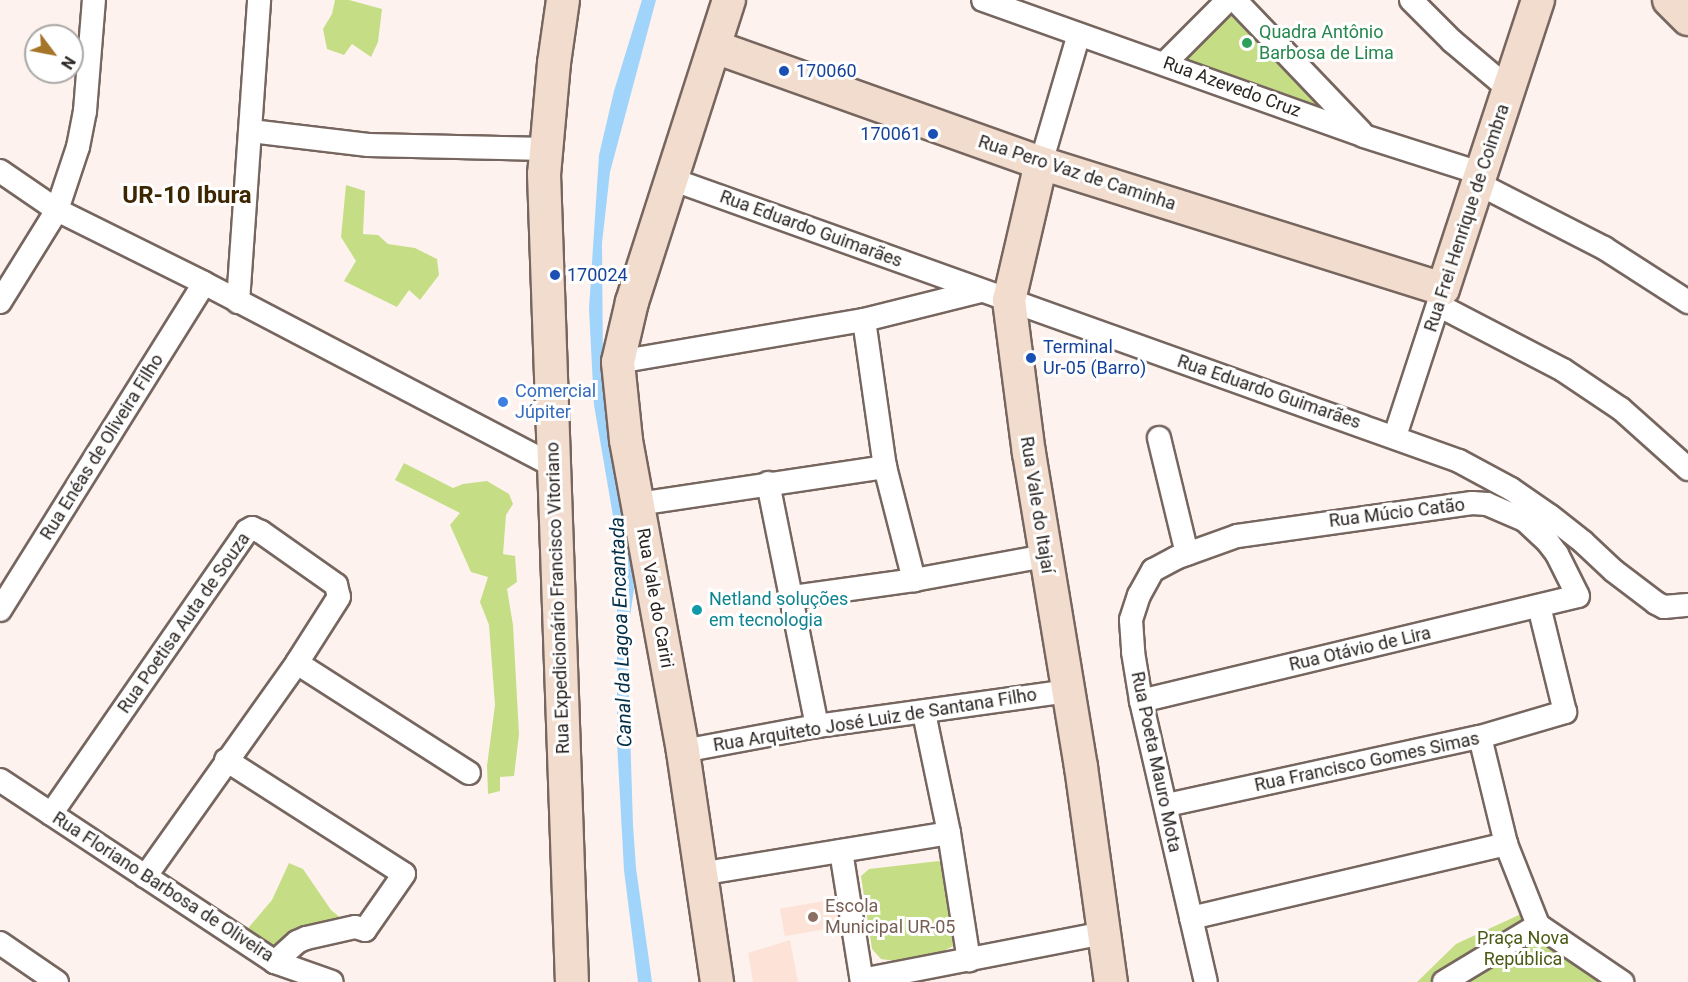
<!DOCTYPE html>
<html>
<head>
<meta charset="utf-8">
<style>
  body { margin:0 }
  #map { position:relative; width:1688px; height:982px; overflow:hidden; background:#fdf2ed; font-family:Roboto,sans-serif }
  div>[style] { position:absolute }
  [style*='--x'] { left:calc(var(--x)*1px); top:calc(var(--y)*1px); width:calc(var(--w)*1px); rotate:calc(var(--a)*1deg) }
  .built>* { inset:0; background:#fde3d7; transform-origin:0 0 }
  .green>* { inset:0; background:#c5de86 }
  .water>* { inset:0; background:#a0d4fb }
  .roads { filter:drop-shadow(2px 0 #76665f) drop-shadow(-2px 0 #76665f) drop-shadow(0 2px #76665f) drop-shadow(0 -2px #76665f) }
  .street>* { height:22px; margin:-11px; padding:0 11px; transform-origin:11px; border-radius:11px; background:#fff }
  .secondary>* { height:32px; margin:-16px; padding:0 16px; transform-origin:16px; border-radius:16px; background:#f2dccd }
  .dots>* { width:16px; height:16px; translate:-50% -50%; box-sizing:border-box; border:3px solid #fff; border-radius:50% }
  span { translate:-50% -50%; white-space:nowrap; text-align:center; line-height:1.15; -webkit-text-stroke:6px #fff; paint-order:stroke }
  .leisure-label { font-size:18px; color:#27864d }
  .left { translate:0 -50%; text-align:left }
  .transit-label { font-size:18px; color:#164399 }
  .right { translate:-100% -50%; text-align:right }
  .street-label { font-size:18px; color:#2b2522 }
  .shop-label { font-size:18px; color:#366cbe }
  .culture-label { font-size:18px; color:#0d838f }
  .education-label { font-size:18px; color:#785e54 }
  .park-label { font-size:18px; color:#4a5913 }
  .water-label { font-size:20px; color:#042e47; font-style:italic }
  .district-label { font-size:24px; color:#3d2702; font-weight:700 }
  .north { position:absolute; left:24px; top:24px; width:60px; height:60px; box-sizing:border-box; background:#fff; border:2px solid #aaa8a7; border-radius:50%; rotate:122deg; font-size:16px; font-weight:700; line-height:24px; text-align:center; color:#2b2522 }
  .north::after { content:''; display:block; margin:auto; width:21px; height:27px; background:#a47428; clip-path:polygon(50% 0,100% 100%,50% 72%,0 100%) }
</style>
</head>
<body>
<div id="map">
  <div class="built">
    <div style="left:841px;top:898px;width:28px;height:62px;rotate:80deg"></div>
    <div style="clip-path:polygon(790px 940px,798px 982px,753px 982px,748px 953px)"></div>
  </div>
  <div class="green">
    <div style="clip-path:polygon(335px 0,349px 0,382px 9px,378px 42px,371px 57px,352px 44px,344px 55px,327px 49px,323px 29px,332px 14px)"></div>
    <div style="clip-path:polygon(1228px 0,1364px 136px,1165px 63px)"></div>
    <div style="clip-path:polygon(346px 185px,365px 191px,363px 234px,378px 235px,388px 244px,415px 248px,437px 259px,439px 275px,420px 300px,409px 290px,397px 307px,344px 281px,356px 261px,341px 237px)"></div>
    <div style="clip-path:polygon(404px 463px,453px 488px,463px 484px,487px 481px,509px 494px,513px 504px,506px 515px,503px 554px,515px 556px,517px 582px,507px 589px,513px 625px,519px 734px,514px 776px,500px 777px,500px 791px,488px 794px,487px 766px,495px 705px,489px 625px,480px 602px,488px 577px,471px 572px,450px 525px,460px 513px,395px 480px)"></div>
    <div style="clip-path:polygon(939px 861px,943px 865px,955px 939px,953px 946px,940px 953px,895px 961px,881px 959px,872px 949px,861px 876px,869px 869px)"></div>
    <div style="clip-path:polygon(289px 863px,303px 869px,331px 910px,342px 919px,274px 954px,250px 939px,249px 927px,272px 900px)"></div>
    <div style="clip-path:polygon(1521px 914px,1529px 917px,1620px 982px,1417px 982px,1456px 944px)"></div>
  </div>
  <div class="water">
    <div style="clip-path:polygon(642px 0,656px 0,610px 172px,602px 243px,603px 373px,611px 436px,625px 501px,634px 589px,627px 636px,633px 825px,636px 868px,652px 982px,638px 982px,624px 870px,617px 742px,617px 588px,613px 516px,594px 405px,589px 309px,599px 155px,614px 91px)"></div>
  </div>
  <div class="roads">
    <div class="street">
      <div style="--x:983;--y:0;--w:405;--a:19.6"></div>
      <div style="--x:1364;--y:136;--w:122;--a:17.7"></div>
      <div style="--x:1235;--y:0;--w:182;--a:46.3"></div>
      <div style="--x:1411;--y:0;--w:58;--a:45"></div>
      <div style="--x:1452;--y:41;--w:75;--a:40.1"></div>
      <div style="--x:1165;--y:63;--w:89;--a:-45"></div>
      <div style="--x:251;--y:131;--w:118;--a:6.8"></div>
      <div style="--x:368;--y:145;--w:178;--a:1.3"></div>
      <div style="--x:1041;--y:163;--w:134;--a:-73.6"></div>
      <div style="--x:0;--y:171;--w:69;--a:34.4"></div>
      <div style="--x:57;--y:210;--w:164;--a:26.4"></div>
      <div style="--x:204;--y:283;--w:393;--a:27.6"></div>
      <div style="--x:671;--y:179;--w:837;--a:19.69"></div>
      <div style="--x:1459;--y:461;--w:59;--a:28.3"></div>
      <div style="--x:1511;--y:489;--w:47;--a:34.7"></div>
      <div style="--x:1550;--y:516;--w:42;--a:38.2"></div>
      <div style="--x:1583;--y:542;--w:42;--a:43.1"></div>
      <div style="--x:1614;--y:571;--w:53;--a:37.3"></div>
      <div style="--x:1656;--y:603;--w:9;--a:27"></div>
      <div style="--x:1664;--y:607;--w:24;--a:-5"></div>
      <div style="--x:1477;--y:183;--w:143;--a:27.1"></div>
      <div style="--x:1604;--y:248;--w:100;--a:32.7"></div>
      <div style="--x:0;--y:302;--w:108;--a:-58.2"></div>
      <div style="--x:57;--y:210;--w:66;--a:-71.6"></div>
      <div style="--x:78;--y:147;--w:37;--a:-79"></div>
      <div style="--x:85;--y:111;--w:111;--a:-85.4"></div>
      <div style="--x:238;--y:302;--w:303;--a:-86"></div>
      <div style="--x:1438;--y:305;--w:141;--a:27.5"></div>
      <div style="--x:1563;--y:370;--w:70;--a:33.9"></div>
      <div style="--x:1621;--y:409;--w:90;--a:41.8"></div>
      <div style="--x:864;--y:320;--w:148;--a:81.9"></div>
      <div style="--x:885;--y:467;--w:117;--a:75.6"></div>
      <div style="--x:618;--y:362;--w:250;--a:-9.7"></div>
      <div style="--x:864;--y:320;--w:120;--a:-14"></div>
      <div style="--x:1395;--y:436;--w:151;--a:-71.9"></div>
      <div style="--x:1159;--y:438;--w:119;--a:76.4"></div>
      <div style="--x:768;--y:483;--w:248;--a:78.6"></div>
      <div style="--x:638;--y:504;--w:250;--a:-8.5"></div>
      <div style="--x:793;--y:597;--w:122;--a:-8"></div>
      <div style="--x:914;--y:580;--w:133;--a:-10.4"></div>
      <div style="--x:0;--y:610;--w:385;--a:-58"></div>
      <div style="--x:297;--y:663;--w:204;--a:32.6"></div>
      <div style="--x:1141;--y:701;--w:449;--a:-13.5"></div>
      <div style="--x:1578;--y:596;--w:47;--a:-116.6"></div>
      <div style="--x:1557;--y:554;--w:15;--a:-127"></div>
      <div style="--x:1548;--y:542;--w:33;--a:-137"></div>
      <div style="--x:1524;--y:520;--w:40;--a:-156.6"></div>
      <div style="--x:1487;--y:504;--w:15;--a:-176"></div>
      <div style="--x:1472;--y:503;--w:237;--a:172"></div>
      <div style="--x:1237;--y:536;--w:65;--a:160.2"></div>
      <div style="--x:1176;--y:558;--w:26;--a:152"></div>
      <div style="--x:1153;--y:570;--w:29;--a:119"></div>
      <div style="--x:1139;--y:595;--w:26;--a:108"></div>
      <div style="--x:1131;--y:620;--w:32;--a:86"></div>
      <div style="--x:1133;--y:652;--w:50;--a:80.7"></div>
      <div style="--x:1141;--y:701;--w:288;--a:77"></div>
      <div style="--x:924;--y:713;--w:123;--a:78.2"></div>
      <div style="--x:949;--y:833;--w:129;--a:81.1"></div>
      <div style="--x:1480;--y:737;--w:110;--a:76.3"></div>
      <div style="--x:1506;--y:844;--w:87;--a:68.4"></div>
      <div style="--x:1538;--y:925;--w:102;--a:34.2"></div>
      <div style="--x:683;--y:751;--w:136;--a:-10.6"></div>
      <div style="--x:817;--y:726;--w:253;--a:-7.9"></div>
      <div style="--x:226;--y:760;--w:211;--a:32.6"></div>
      <div style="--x:404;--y:874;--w:68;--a:124.9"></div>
      <div style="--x:365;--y:930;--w:10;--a:-163"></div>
      <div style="--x:355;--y:927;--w:50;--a:167.3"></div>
      <div style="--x:306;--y:938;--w:10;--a:156"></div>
      <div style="--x:297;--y:942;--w:30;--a:138"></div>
      <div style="--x:0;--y:780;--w:330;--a:33.5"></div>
      <div style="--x:275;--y:962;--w:60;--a:19.3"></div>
      <div style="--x:1167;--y:805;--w:320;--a:-12.3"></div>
      <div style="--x:1480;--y:737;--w:89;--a:-16.4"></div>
      <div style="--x:1565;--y:712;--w:109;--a:-103.8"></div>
      <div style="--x:51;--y:814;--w:344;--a:-55.3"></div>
      <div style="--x:247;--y:531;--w:6;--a:-31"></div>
      <div style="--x:252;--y:528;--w:10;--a:24"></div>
      <div style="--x:261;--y:532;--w:92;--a:35.2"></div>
      <div style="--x:336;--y:585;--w:12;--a:76"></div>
      <div style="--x:339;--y:597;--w:78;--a:122.5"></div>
      <div style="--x:297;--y:663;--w:262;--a:125.4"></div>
      <div style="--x:841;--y:851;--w:133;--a:80.9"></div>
      <div style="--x:699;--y:874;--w:253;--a:-9.3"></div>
      <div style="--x:1191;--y:918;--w:324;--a:-13.2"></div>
      <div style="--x:0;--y:943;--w:69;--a:34.4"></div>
      <div style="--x:862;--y:980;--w:246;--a:-11"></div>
      <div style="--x:1444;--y:982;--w:110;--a:-31.2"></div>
    </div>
    <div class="secondary">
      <div style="--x:563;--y:0;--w:64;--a:98.1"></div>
      <div style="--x:554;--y:63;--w:111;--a:95.1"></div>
      <div style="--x:544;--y:174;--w:808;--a:88.02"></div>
      <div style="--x:1669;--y:0;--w:27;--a:45"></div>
      <div style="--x:715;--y:47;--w:346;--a:19.6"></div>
      <div style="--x:1041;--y:163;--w:421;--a:17.4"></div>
      <div style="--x:1443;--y:289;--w:304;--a:-71.8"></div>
      <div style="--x:1041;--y:163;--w:141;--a:103.1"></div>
      <div style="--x:1009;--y:300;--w:154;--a:82.6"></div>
      <div style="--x:1029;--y:453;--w:318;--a:80.6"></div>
      <div style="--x:1081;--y:767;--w:217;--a:82.1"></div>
      <div style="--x:717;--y:982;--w:233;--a:-98.4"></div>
      <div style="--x:683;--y:751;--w:316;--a:-100.4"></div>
      <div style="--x:626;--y:440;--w:78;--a:-95.9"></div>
      <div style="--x:618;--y:362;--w:62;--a:-76.9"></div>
      <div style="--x:632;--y:302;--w:317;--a:-72.2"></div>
    </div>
  </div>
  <div class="dots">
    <div style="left:1247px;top:43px;background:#2e9e5b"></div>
    <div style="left:784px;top:71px;background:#1a4fb4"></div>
    <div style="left:933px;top:134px;background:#1a4fb4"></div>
    <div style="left:555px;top:275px;background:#1a4fb4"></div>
    <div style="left:1031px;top:358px;background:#1a4fb4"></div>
    <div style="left:503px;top:402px;background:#3f7fe0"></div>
    <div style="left:697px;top:610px;background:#0f9aa8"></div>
    <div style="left:813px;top:917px;background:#8d6e63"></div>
  </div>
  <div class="leisure-label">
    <span class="left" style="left:1259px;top:43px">Quadra Antônio<br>Barbosa de Lima</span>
  </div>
  <div class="transit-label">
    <span class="left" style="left:796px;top:71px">170060</span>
    <span class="right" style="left:921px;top:134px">170061</span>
    <span class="left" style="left:567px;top:275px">170024</span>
    <span class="left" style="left:1043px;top:358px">Terminal<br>Ur-05 (Barro)</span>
  </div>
  <div class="street-label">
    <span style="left:1232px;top:87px;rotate:20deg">Rua Azevedo Cruz</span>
    <span style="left:1077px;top:173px;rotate:18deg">Rua Pero Vaz de Caminha</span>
    <span style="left:1467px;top:218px;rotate:-72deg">Rua Frei Henrique de Coimbra</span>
    <span style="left:811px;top:229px;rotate:20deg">Rua Eduardo Guimarães</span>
    <span style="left:1269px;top:392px;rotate:19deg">Rua Eduardo Guimarães</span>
    <span style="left:102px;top:447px;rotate:-58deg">Rua Enéas de Oliveira Filho</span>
    <span style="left:1037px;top:505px;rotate:81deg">Rua Vale do Itajaí</span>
    <span style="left:1397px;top:513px;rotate:-7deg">Rua Múcio Catão</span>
    <span style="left:558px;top:598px;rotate:-92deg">Rua Expedicionário Francisco Vitoriano</span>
    <span style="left:655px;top:598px;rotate:80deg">Rua Vale do Cariri</span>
    <span style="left:184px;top:623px;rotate:-55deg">Rua Poetisa Auta de Souza</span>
    <span style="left:1360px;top:649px;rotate:-13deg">Rua Otávio de Lira</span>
    <span style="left:875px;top:720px;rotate:-9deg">Rua Arquiteto José Luiz de Santana Filho</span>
    <span style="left:1156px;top:762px;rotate:78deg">Rua Poeta Mauro Mota</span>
    <span style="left:1367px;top:762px;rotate:-12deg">Rua Francisco Gomes Simas</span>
    <span style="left:163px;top:887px;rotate:33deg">Rua Floriano Barbosa de Oliveira</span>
  </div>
  <div class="shop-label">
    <span class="left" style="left:515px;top:402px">Comercial<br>Júpiter</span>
  </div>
  <div class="culture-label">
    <span class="left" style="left:709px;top:610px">Netland soluções<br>em tecnologia</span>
  </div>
  <div class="education-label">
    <span class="left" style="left:825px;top:917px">Escola<br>Municipal UR-05</span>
  </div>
  <div class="park-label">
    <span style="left:1523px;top:949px">Praça Nova<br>República</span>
  </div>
  <div class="water-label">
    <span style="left:621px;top:632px;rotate:-92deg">Canal da Lagoa Encantada</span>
  </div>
  <div class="district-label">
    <span style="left:187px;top:196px">UR-10 Ibura</span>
  </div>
  <div class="north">N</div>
</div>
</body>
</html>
